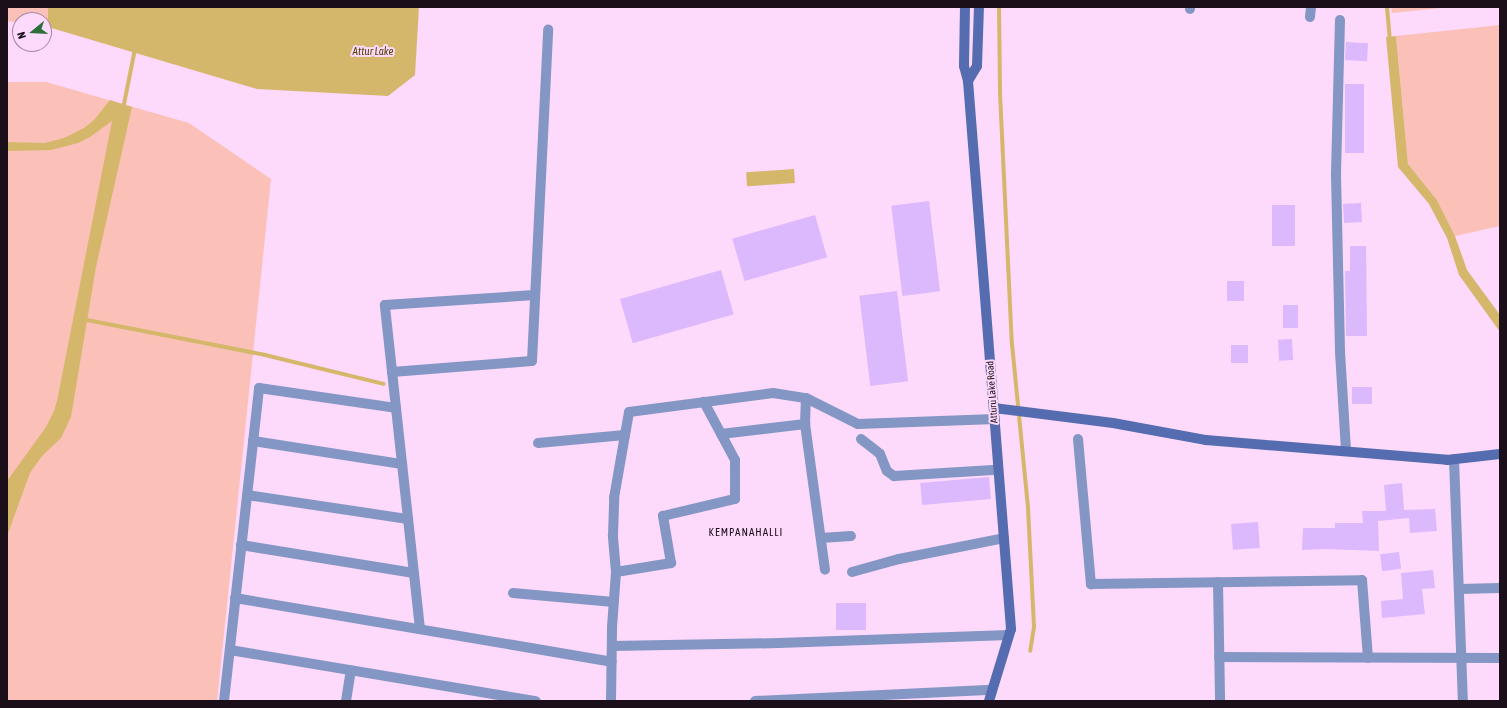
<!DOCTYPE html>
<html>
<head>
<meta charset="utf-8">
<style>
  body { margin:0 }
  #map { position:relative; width:1507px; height:708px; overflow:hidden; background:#fdd9fb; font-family:"Asap Condensed",sans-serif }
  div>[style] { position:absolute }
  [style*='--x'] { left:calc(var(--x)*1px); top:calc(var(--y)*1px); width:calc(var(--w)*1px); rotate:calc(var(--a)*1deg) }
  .green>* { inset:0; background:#fbc0b8 }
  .water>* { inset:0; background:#d5b76c; transform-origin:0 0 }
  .stream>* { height:4px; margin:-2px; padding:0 2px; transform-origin:2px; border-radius:2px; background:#d5b76c }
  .building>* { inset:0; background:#dcb9fd; transform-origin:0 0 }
  .street>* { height:10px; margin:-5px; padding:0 5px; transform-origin:5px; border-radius:5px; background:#8396c4 }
  .secondary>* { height:10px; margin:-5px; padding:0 5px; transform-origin:5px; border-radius:5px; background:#556db0 }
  span { translate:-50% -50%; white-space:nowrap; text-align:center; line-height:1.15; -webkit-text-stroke:4px #fdd9fb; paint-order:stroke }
  .street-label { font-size:10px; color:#1b0f1a }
  .water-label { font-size:11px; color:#533f00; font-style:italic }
  .neighbourhood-label { font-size:11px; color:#1b0f1a; letter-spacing:1px }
  .frame { position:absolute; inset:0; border:8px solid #1b0f1a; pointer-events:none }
  .north { position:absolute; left:12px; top:12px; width:40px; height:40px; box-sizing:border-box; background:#fdd9fb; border:1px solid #a388a1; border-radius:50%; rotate:252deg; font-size:11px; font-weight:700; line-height:16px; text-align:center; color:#1b0f1a }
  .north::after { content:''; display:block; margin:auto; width:14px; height:18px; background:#2c6f39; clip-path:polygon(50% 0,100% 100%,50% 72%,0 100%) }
</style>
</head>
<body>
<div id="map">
  <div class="green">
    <div style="clip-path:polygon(7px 7px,48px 7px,48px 27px,44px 27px,44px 20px,20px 20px,20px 23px,7px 21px)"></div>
    <div style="clip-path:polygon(1391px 7px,1451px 7px,1392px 13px)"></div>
    <div style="clip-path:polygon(1500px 25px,1500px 226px,1455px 236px,1437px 200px,1408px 164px,1396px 36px)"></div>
    <div style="clip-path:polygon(7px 82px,46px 82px,189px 123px,271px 179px,217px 701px,7px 701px)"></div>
  </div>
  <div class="water">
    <div style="clip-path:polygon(48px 7px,419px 7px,415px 75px,388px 96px,257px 89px,48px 27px)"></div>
    <div style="clip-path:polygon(1396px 36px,1408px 164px,1437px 200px,1455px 236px,1467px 270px,1500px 315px,1500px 332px,1459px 275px,1447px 238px,1429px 204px,1398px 167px,1386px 37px)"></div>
    <div style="clip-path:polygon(110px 100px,132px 107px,96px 267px,71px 417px,61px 438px,42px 456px,30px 473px,7px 536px,7px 481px,46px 427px,54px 411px,57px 401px,112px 121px,90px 137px,78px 143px,51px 150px,7px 151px,7px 142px,45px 143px,64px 138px,84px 128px,94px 120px)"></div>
    <div style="left:794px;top:169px;width:14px;height:48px;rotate:86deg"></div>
  </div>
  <div class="stream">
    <div style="--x:999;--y:7;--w:86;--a:89.3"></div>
    <div style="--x:1000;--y:93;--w:251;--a:87.3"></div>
    <div style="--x:1012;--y:344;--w:165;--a:84.4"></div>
    <div style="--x:1028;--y:508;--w:119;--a:87.1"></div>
    <div style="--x:1034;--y:627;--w:24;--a:99"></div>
    <div style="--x:1387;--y:7;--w:34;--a:85"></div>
    <div style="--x:123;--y:109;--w:61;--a:-78.7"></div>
    <div style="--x:82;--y:319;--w:187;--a:11.1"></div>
    <div style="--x:265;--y:355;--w:122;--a:13.7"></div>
  </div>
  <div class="building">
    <div style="left:1346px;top:42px;width:22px;height:18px;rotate:3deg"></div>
    <div style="left:1345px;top:84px;width:19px;height:69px"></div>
    <div style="left:929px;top:201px;width:91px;height:38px;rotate:83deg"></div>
    <div style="left:1361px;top:203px;width:19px;height:18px;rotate:87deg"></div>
    <div style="left:1295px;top:205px;width:41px;height:23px;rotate:90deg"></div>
    <div style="left:815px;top:215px;width:44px;height:86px;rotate:74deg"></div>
    <div style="clip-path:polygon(1350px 246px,1366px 246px,1367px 336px,1346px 336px,1345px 271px,1350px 271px)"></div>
    <div style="left:721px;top:270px;width:46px;height:105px;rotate:74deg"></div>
    <div style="left:1227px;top:281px;width:17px;height:20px"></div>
    <div style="left:897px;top:291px;width:91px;height:38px;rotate:83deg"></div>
    <div style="left:1283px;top:305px;width:15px;height:23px"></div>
    <div style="left:1292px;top:339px;width:21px;height:14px;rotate:87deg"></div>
    <div style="left:1231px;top:345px;width:17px;height:18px"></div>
    <div style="left:1352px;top:387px;width:20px;height:17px"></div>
    <div style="left:989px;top:477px;width:22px;height:69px;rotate:85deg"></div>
    <div style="clip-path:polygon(1402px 483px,1404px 510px,1435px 509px,1437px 531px,1410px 533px,1409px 518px,1378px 521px,1379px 551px,1326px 549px,1302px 550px,1303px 528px,1335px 528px,1335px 523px,1363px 523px,1362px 511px,1386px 511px,1384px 485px)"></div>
    <div style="left:1258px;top:522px;width:26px;height:27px;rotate:86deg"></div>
    <div style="left:1399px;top:552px;width:17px;height:19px;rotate:83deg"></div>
    <div style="clip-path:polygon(1433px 570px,1435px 588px,1422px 589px,1425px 614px,1382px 618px,1381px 601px,1403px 599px,1401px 573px)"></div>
    <div style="left:836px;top:603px;width:30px;height:27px"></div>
  </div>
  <div class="street">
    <div style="--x:1190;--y:7;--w:2;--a:90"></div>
    <div style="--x:1310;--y:17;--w:10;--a:-84"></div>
    <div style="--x:1340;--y:20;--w:155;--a:91.5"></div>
    <div style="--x:1336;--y:175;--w:177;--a:88.7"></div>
    <div style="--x:1340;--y:352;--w:99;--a:86.5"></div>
    <div style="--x:392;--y:372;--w:140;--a:-4.5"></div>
    <div style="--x:532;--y:361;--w:332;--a:-87.2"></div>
    <div style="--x:805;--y:424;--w:26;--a:-88"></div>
    <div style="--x:721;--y:434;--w:85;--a:-6.8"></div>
    <div style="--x:805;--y:424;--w:147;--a:82.2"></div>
    <div style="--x:861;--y:439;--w:24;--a:38"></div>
    <div style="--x:880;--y:454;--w:18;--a:68"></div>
    <div style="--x:887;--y:471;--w:9;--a:36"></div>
    <div style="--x:894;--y:476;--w:99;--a:-3.5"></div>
    <div style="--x:1078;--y:439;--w:146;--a:84.9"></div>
    <div style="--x:1091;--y:584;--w:271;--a:-0.8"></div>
    <div style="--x:1362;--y:580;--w:78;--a:85.6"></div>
    <div style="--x:253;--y:441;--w:151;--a:8.8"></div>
    <div style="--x:538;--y:443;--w:87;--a:-5.3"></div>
    <div style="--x:1454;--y:459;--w:242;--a:87.9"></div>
    <div style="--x:247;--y:495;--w:163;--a:8.5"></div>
    <div style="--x:821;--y:538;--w:30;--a:-4"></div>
    <div style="--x:241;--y:545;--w:175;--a:9.2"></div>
    <div style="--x:616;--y:572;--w:56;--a:-9.3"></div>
    <div style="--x:671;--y:563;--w:48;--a:-99.7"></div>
    <div style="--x:663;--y:516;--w:74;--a:-13.3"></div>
    <div style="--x:735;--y:499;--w:39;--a:-90"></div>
    <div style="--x:735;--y:460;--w:66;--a:-118.1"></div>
    <div style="--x:852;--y:572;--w:49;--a:-15.5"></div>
    <div style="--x:899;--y:559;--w:107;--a:-11.3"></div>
    <div style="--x:1218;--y:582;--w:119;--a:89"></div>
    <div style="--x:1459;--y:589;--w:41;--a:-1.4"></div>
    <div style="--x:513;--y:593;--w:101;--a:5.1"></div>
    <div style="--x:235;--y:598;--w:382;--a:9.6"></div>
    <div style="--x:420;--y:629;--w:326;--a:-96.2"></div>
    <div style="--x:385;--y:305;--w:150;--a:-3.8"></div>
    <div style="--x:612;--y:646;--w:167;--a:-1"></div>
    <div style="--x:779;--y:643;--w:230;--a:-2"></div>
    <div style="--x:230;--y:650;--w:310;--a:9.5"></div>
    <div style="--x:1219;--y:657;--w:281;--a:0.2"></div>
    <div style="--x:224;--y:701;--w:315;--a:-83.6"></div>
    <div style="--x:259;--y:388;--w:138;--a:8.3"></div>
    <div style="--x:346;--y:701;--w:31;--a:-81"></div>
    <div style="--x:611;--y:701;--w:74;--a:-89.2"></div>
    <div style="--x:612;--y:627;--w:55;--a:-85.8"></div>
    <div style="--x:616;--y:572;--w:37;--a:-95"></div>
    <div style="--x:613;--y:535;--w:37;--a:-88"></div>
    <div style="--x:614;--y:498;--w:87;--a:-80.1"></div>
    <div style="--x:629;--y:412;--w:145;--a:-7.5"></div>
    <div style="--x:773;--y:393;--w:33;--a:9"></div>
    <div style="--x:806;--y:398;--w:58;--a:26.6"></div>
    <div style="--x:858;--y:424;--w:137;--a:-2.1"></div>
    <div style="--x:755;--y:701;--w:237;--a:-2.7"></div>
  </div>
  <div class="secondary">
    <div style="--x:965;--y:7;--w:59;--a:91"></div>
    <div style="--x:964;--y:66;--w:16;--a:75"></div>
    <div style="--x:968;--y:81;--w:550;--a:85.51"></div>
    <div style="--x:1011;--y:629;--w:75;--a:107"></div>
    <div style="--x:968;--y:81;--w:17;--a:-59"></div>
    <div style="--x:977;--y:66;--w:59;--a:-88.1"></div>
    <div style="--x:994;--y:408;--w:120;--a:7.2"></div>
    <div style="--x:1113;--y:423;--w:95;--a:10.4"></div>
    <div style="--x:1206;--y:440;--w:242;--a:4.7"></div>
    <div style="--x:1447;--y:460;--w:53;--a:-6.5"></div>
  </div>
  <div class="street-label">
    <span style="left:992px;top:392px;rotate:-94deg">Atturu Lake Road</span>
  </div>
  <div class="water-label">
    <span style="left:373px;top:51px">Attur Lake</span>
  </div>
  <div class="neighbourhood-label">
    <span style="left:746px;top:532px">KEMPANAHALLI</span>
  </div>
  <div class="frame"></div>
  <div class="north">N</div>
</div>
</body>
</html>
